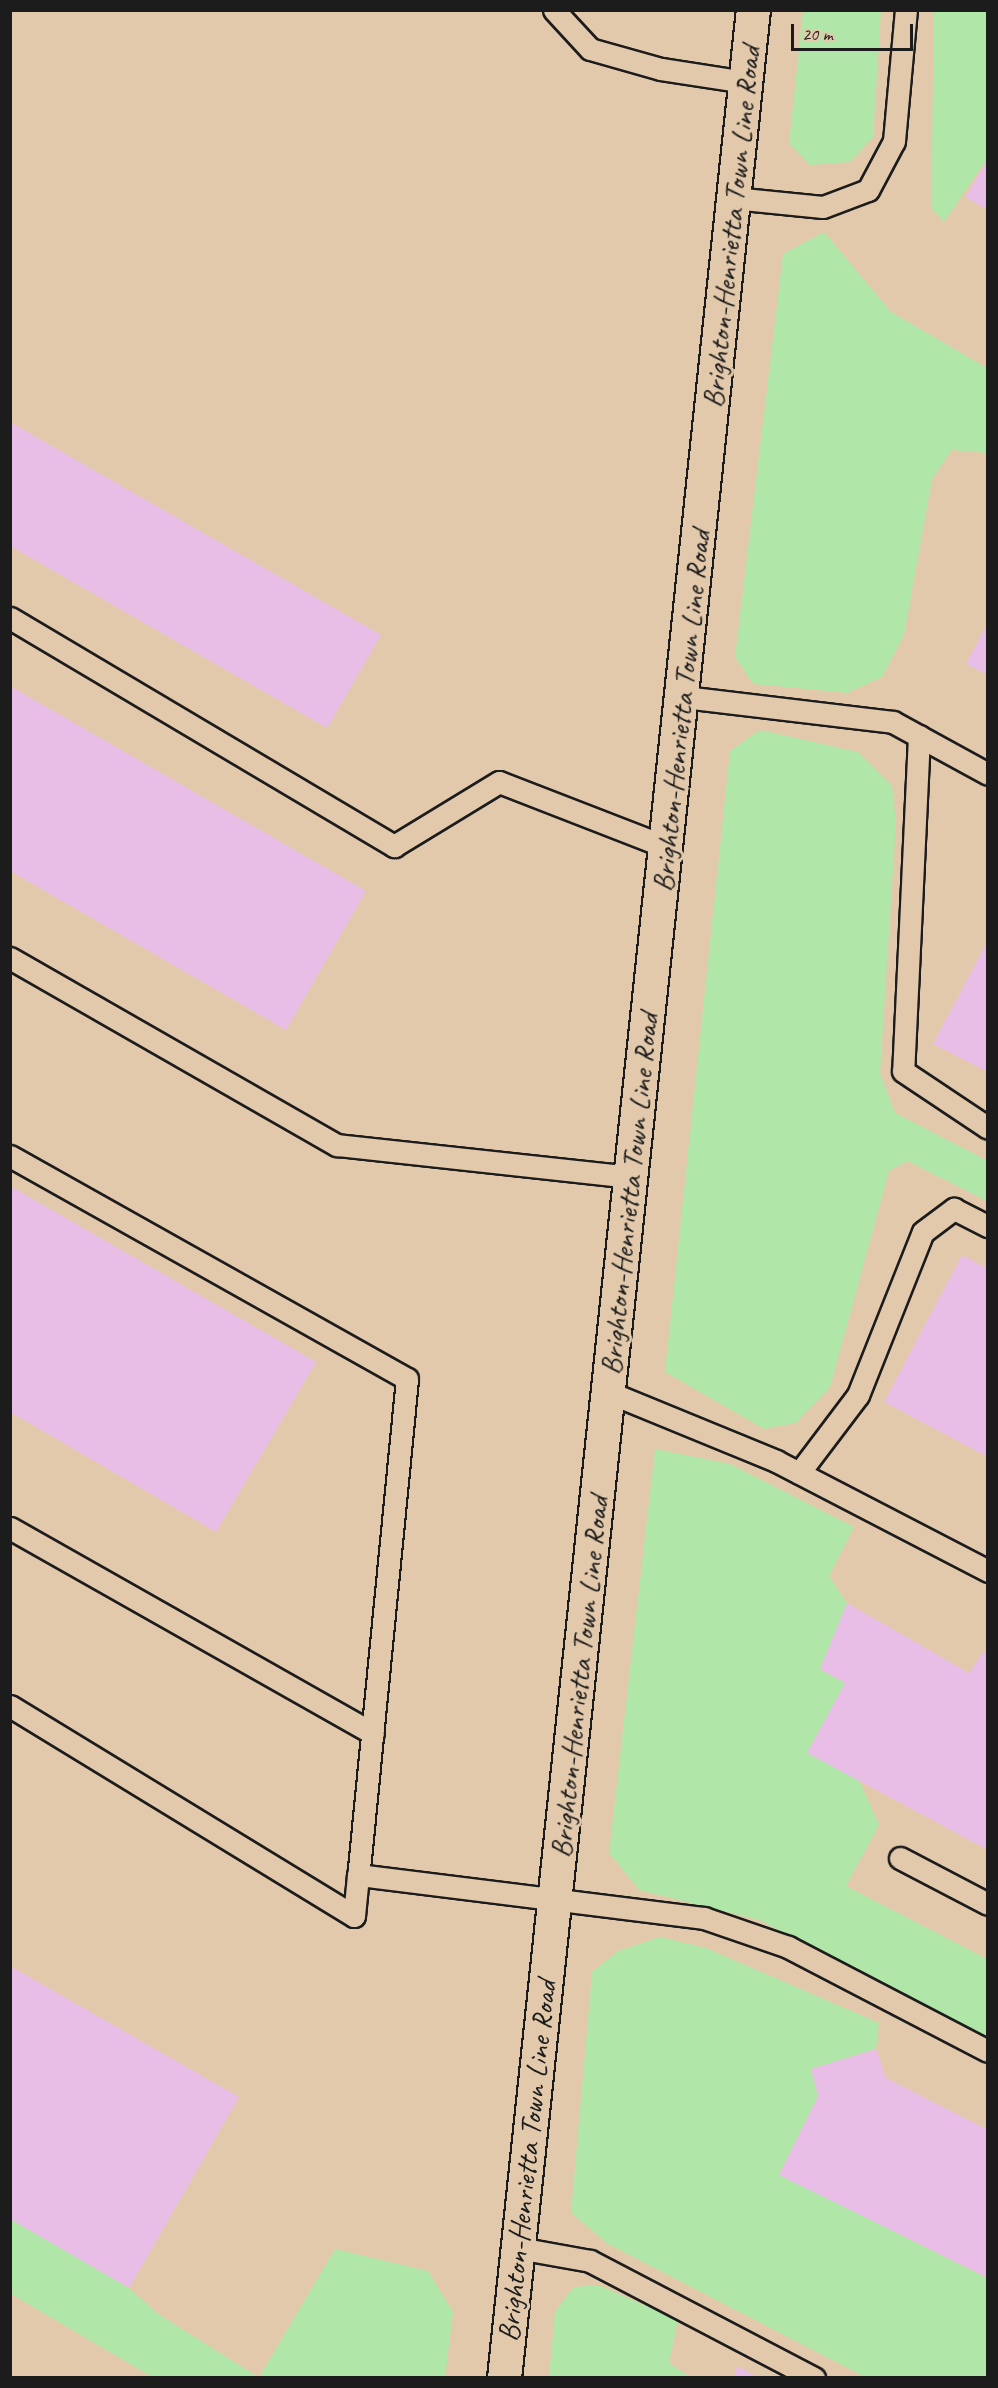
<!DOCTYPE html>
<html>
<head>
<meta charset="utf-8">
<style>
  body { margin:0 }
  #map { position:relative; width:998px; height:2388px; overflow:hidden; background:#e3c9ab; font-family:Caveat,sans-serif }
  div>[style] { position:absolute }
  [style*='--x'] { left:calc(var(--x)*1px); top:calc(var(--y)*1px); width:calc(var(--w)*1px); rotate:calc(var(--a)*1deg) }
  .green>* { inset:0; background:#b0e6a8 }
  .building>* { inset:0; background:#e8bee6 }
  .roads { filter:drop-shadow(2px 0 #1c1c1c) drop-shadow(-2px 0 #1c1c1c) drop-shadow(0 2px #1c1c1c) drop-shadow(0 -2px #1c1c1c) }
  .service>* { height:21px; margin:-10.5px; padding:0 10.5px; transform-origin:10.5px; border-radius:10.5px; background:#e3c9ab }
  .tertiary>* { height:33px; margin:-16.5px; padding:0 16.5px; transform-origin:16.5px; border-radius:16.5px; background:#e3c9ab }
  span { translate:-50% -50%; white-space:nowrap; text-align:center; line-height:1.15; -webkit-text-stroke:6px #e3c9ab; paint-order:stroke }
  .street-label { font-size:30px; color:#1c1c1c }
  .frame { position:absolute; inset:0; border:12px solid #1c1c1c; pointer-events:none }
  .scale { position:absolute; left:791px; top:24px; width:122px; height:27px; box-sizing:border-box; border:3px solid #1c1c1c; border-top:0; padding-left:8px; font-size:18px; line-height:21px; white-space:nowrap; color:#1c1c1c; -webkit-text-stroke:4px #e3c9ab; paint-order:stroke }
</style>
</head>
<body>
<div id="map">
  <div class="green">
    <div style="clip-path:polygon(803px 11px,881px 11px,873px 137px,850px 162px,810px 165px,789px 143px)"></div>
    <div style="clip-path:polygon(934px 11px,987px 11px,987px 159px,944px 222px,931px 208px)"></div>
    <div style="clip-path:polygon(824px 232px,891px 312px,987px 368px,987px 453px,952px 450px,932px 479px,904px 635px,882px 677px,847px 693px,753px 684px,735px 657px,783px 254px)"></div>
    <div style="clip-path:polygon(760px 730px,858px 752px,892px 786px,896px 822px,880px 1073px,895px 1113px,988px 1161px,987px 1201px,907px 1161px,889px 1171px,830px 1387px,796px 1423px,764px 1429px,665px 1372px,730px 751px)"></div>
    <div style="clip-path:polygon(655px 1449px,730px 1464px,854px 1527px,829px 1576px,847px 1603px,820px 1669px,845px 1683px,807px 1753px,859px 1780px,879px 1825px,846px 1886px,987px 1959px,987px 2037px,759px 1920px,639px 1890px,609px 1853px)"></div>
    <div style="clip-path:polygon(660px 1937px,706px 1948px,879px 2023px,876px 2049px,811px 2069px,818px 2096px,779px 2174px,987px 2278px,987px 2377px,865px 2377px,608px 2244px,571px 2213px,592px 1972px,618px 1951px)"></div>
    <div style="clip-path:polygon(11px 2219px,129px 2288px,158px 2314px,258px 2377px,152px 2377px,11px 2294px)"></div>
    <div style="clip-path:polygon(335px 2249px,428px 2271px,453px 2312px,445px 2377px,259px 2377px)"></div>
    <div style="clip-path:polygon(598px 2285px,678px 2320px,669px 2363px,690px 2377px,549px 2377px,555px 2311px,574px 2287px)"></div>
  </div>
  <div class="building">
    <div style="clip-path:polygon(988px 159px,988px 210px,965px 197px)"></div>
    <div style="clip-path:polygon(10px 422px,381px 635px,327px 728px,10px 546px)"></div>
    <div style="clip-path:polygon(988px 622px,988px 675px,966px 664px)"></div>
    <div style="clip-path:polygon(10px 686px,366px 891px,286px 1030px,10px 871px)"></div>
    <div style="clip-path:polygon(988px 940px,988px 1072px,933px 1044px)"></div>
    <div style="clip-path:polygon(10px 1186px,316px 1362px,216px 1532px,10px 1412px)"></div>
    <div style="clip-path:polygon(962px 1255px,988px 1269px,988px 1457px,884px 1402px)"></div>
    <div style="clip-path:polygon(847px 1603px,969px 1673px,983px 1652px,988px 1654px,988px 1850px,807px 1753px,845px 1683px,820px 1669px)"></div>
    <div style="clip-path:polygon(10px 1966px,239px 2097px,129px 2288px,10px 2219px)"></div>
    <div style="clip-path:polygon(876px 2049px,886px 2078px,988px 2130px,988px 2278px,779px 2175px,818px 2096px,811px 2069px)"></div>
    <div style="clip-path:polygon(737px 2366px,759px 2378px,735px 2378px)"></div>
  </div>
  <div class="roads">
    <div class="service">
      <div style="--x:554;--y:10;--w:53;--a:47.3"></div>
      <div style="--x:590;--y:49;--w:74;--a:15.7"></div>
      <div style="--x:661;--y:69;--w:86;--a:8.7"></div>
      <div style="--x:733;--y:198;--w:90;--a:5.7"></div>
      <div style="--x:823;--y:207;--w:48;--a:-20.7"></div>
      <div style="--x:868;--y:190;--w:55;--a:-62"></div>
      <div style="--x:894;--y:141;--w:132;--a:-84.8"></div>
      <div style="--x:10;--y:618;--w:447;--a:30.7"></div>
      <div style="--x:394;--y:846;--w:123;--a:-31.4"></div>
      <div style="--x:499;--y:782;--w:180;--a:21.2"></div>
      <div style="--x:684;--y:697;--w:210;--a:6.8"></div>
      <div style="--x:893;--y:722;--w:108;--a:28.7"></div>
      <div style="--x:919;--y:736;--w:335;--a:92.7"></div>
      <div style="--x:903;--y:1071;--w:102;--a:33.8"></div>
      <div style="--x:10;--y:958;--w:377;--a:29.8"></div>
      <div style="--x:337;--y:1145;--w:297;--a:6.2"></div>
      <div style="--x:10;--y:1156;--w:455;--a:29.3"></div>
      <div style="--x:407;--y:1379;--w:498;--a:95.6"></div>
      <div style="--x:358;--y:1875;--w:349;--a:7.1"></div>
      <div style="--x:704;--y:1918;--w:89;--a:19"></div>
      <div style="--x:788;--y:1947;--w:225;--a:27.5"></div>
      <div style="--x:608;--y:1392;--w:182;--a:22.3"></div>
      <div style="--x:776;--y:1461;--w:239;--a:27.4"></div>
      <div style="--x:799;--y:1473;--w:98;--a:-52.9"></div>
      <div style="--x:858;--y:1395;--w:175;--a:-68.3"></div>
      <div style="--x:923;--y:1232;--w:39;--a:-37"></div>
      <div style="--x:954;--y:1209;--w:38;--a:27"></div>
      <div style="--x:10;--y:1528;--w:417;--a:29.5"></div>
      <div style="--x:10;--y:1706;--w:403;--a:31.4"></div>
      <div style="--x:354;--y:1916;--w:41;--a:-84.4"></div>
      <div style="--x:900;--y:1858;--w:99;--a:27.6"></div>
      <div style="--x:518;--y:2248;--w:73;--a:10.2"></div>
      <div style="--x:590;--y:2261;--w:253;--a:27.6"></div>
    </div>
    <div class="tertiary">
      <div style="--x:504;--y:2378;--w:2381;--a:-84"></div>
    </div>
  </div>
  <div class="street-label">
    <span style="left:731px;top:227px;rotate:-84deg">Brighton-Henrietta Town Line Road</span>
    <span style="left:681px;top:711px;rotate:-84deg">Brighton-Henrietta Town Line Road</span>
    <span style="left:629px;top:1194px;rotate:-84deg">Brighton-Henrietta Town Line Road</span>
    <span style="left:579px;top:1677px;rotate:-84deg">Brighton-Henrietta Town Line Road</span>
    <span style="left:527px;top:2161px;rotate:-84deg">Brighton-Henrietta Town Line Road</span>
  </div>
  <div class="frame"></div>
  <div class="scale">20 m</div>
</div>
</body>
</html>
